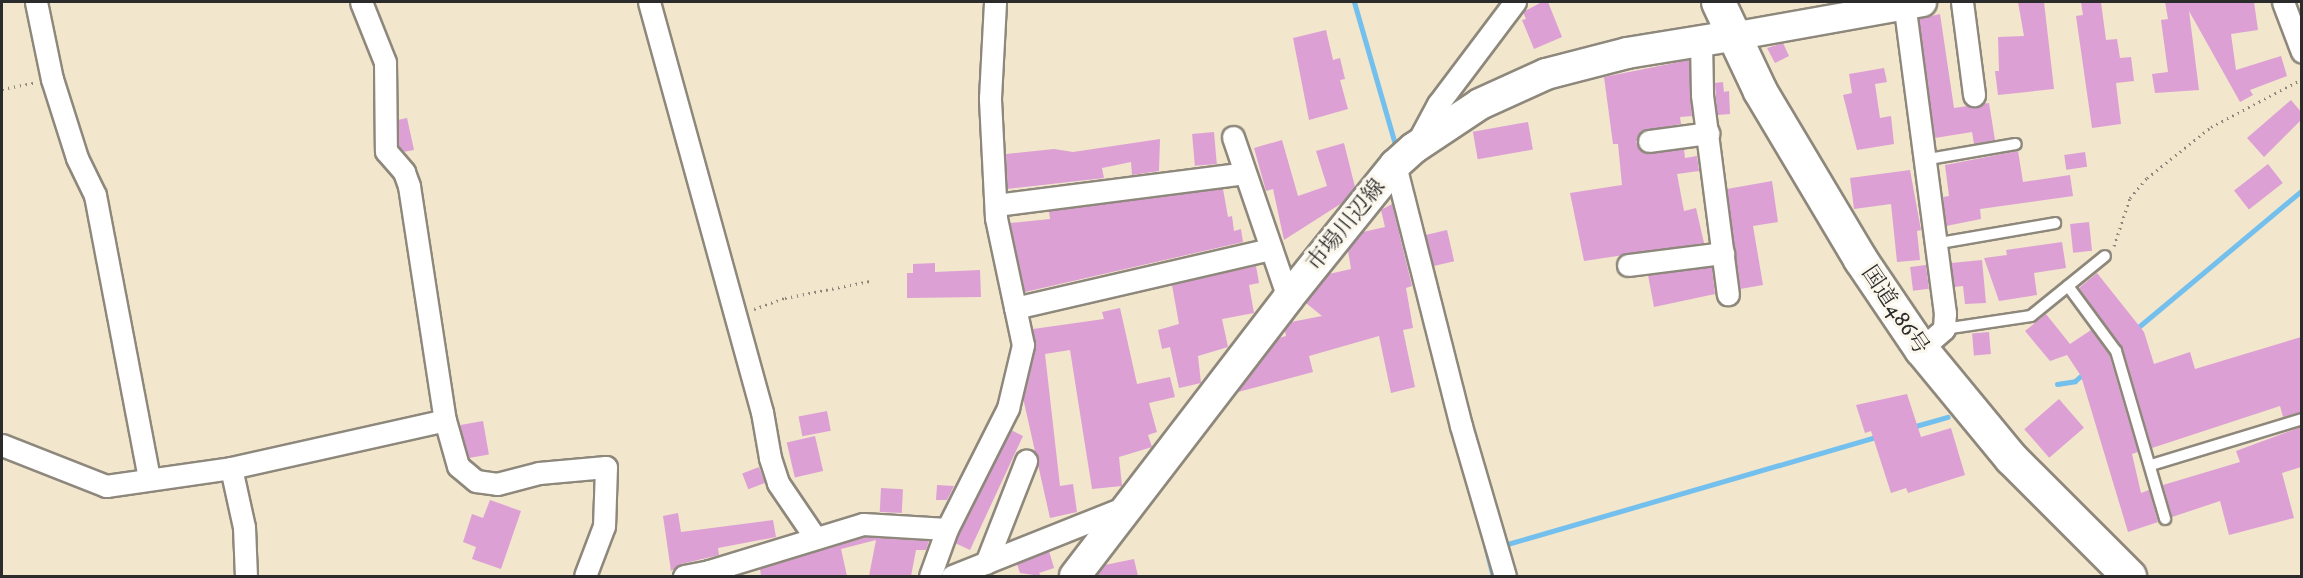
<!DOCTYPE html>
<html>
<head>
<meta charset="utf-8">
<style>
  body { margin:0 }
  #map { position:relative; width:2303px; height:578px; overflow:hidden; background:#f2e6cc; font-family:"IM FELL DW Pica","Noto Serif JP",serif }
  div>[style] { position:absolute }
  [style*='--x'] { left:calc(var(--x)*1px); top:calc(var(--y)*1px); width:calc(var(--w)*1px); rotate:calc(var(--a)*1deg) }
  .stream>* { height:5px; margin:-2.5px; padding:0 2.5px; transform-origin:2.5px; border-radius:2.5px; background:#73bfed }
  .building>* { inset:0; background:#dca0d5; transform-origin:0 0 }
  .path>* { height:3px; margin-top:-1.5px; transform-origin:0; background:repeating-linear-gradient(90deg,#8e887c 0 1.5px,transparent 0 6px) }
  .roads { filter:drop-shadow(2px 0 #8e887c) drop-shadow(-2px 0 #8e887c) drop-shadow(0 2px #8e887c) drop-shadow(0 -2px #8e887c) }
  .service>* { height:10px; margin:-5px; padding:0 5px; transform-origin:5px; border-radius:5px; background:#fff }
  .minor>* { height:21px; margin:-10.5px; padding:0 10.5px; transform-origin:10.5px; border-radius:10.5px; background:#fff }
  .tertiary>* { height:27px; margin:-13.5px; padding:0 13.5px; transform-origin:13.5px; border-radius:13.5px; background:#fff }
  .secondary>* { height:30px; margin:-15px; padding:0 15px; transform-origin:15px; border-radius:15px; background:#fff }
  .trunk>* { height:33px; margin:-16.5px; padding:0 16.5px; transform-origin:16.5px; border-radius:16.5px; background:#fff }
  span { translate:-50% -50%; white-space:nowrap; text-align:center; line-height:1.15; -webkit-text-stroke:6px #fbf7ec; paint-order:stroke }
  .street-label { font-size:22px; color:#2b2b2b }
  .frame { position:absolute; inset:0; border:3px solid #2b2b2b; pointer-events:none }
</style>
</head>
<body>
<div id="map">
  <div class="stream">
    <div style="--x:1354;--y:2;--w:148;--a:73.9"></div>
    <div style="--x:2136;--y:329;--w:217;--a:-39.9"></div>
    <div style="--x:2057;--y:384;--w:18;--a:-9"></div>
    <div style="--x:2075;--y:381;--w:13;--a:-42"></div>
    <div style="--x:1912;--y:427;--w:37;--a:-16"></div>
    <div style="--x:1485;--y:545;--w:32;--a:76"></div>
    <div style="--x:1504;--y:545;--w:391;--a:-16.2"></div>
  </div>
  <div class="building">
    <div style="clip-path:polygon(1542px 2px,1548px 2px,1562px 37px,1534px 49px,1522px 20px,1526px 19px,1523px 12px)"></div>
    <div style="clip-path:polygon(2018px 2px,2044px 2px,2054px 89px,1998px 95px,1995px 71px,1999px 71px,1998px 37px,2024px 36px)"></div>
    <div style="clip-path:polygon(2081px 2px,2101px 2px,2106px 40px,2117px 39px,2120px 58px,2131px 57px,2134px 81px,2116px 83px,2121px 124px,2092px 128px,2076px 16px,2083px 15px)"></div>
    <div style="clip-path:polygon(2165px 2px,2254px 2px,2258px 30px,2231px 34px,2236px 70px,2281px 56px,2287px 76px,2250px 90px,2253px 95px,2240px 102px,2189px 11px,2199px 90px,2155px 93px,2152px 74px,2168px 72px,2161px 20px,2168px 19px)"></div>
    <div style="clip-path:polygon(1940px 14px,1954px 108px,1989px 103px,1995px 140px,1974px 144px,1972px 132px,1935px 138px,1919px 19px)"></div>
    <div style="clip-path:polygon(1326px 30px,1333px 60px,1340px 58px,1345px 79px,1340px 80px,1348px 109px,1309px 120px,1293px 38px)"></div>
    <div style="clip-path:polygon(1783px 43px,1789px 56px,1775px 63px,1767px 48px)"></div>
    <div style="clip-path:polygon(1689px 60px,1692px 116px,1680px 117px,1681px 124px,1642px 131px,1636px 142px,1645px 153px,1684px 149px,1685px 158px,1697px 156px,1699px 171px,1677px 174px,1684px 211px,1696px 208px,1704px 243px,1584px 261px,1570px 193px,1622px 185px,1618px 144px,1613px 144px,1604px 77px)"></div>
    <div style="clip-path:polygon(1884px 68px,1887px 82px,1875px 84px,1880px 118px,1891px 116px,1894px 144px,1857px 150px,1843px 95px,1852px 93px,1849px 74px)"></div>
    <div style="clip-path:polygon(1723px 82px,1724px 92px,1729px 91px,1730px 114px,1717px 115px,1715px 83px)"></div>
    <div style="clip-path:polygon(2291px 100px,2301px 112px,2301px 120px,2264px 157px,2247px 138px)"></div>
    <div style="clip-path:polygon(407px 118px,414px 150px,403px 152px,399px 146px,398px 120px)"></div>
    <div style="left:1528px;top:122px;width:28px;height:56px;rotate:80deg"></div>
    <div style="left:1214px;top:132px;width:32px;height:22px;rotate:85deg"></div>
    <div style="clip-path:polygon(1160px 139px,1159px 171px,1132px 175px,1131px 162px,1102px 168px,1104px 178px,1007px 189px,1006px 154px,1054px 149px,1073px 152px)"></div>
    <div style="clip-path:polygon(1282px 140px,1298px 196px,1327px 186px,1316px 151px,1344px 143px,1355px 187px,1342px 203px,1284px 240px,1273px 189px,1266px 191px,1254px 148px)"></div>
    <div style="clip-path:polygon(2018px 151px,2023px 182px,2070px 175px,2073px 196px,1980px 209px,1981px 219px,1946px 226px,1943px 197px,1949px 196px,1945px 165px)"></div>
    <div style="left:2085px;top:152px;width:15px;height:21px;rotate:82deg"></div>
    <div style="left:2268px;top:164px;width:24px;height:43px;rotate:52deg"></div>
    <div style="clip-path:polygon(1910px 170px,1921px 230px,1917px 231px,1920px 260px,1897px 262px,1891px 204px,1854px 209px,1850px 178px)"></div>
    <div style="clip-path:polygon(1772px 181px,1778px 222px,1753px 226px,1763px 285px,1740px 289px,1727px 189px)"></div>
    <div style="clip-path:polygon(1223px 189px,1228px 217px,1232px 216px,1234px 231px,1241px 229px,1243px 242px,1025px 292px,1010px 223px,1050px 219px,1049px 211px)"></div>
    <div style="clip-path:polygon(1392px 204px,1412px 286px,1406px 288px,1413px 328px,1403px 330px,1415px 387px,1391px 393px,1379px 336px,1309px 356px,1313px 372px,1238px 392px,1279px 338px,1286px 336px,1285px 331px,1291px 322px,1322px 316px,1306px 303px,1329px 274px,1351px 269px,1348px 251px,1363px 232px,1385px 227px,1381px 210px)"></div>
    <div style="left:2089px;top:222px;width:29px;height:19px;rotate:84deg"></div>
    <div style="left:1447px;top:230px;width:32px;height:22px;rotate:77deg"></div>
    <div style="clip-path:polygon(2062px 242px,2066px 268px,2034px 273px,2037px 295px,1999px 301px,1984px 258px,2007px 255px,2006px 250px)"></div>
    <div style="clip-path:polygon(1982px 260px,1986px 303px,1965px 304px,1963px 286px,1954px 287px,1951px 263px)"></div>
    <div style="clip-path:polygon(935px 263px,935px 272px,980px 270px,981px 297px,907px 298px,907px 273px,913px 273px,913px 264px)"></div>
    <div style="left:1926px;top:265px;width:24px;height:16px;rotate:83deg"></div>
    <div style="clip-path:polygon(1256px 266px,1259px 283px,1249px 285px,1254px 313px,1222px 319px,1228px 347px,1198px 356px,1201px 383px,1179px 388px,1170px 347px,1162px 349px,1158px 330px,1179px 324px,1172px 285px)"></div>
    <div style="clip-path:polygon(1712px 267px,1715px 294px,1654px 307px,1648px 275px)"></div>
    <div style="clip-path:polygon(2097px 273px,2144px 332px,2154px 364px,2190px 352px,2195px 369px,2301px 337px,2301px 412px,2283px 417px,2280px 406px,2152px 448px,2123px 349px,2079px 288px)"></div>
    <div style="clip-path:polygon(1120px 308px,1137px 384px,1170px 377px,1175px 397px,1149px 403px,1157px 432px,1148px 435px,1152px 447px,1119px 457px,1122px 486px,1092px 489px,1070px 350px,1045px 354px,1060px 486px,1073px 484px,1077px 512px,1050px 518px,1023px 398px,1035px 348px,1033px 329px,1104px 319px,1102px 312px)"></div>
    <div style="clip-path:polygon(2046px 314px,2070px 344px,2091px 330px,2109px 354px,2138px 452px,2132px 454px,2141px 493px,2149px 490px,2158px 522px,2128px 532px,2081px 376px,2067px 355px,2050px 361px,2025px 331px)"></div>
    <div style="left:1989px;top:332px;width:22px;height:17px;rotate:85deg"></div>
    <div style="clip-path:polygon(1907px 394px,1921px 437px,1951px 428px,1965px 475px,1908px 493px,1906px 488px,1891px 493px,1871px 431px,1865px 433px,1856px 405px)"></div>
    <div style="left:2059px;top:399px;width:38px;height:46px;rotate:49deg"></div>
    <div style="left:827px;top:411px;width:20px;height:29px;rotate:79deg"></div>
    <div style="left:483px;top:421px;width:34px;height:23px;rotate:80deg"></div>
    <div style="clip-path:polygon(2301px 427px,2301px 467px,2282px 473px,2294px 518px,2229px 535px,2220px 501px,2172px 517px,2163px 485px,2240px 462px,2236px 451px)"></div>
    <div style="clip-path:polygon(1011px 430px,1023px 436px,970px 550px,955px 543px)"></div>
    <div style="left:815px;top:436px;width:36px;height:29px;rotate:77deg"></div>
    <div style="left:759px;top:467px;width:17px;height:18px;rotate:69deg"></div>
    <div style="clip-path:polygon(937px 485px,954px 486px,947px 500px,936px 500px)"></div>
    <div style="left:881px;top:488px;width:22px;height:24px;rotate:3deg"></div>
    <div style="clip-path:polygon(490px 500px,521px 511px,501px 569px,472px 559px,476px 547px,463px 542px,472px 514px,483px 518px)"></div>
    <div style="clip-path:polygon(678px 513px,681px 532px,773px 520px,776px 537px,718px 548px,719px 555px,681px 564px,671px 571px,663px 516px)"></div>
    <div style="clip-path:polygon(865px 537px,929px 541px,926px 550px,916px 550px,911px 576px,869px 576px,876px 540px,841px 549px,847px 576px,761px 576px,760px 569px)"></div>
    <div style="clip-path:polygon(1049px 551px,1054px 568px,1039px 573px,1041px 576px,1020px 573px,1017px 564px)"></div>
    <div style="clip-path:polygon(1134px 559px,1138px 576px,1096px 576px,1105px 565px)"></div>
  </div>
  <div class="path">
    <div style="--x:2;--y:89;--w:32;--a:-11"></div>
    <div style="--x:2114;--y:246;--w:51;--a:-71.6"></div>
    <div style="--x:2130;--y:198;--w:26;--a:-50"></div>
    <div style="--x:2147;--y:178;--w:82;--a:-38.6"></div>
    <div style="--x:2211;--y:127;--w:103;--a:-27.8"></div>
    <div style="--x:754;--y:309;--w:33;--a:-20"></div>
    <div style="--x:785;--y:298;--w:87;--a:-11.3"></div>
  </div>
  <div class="roads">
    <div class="service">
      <div style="--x:1923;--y:160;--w:94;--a:-9.8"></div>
      <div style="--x:1934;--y:244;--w:123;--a:-9.8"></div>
      <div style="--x:2068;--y:286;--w:81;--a:53.6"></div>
      <div style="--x:2116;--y:351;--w:175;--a:73.7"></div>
      <div style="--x:1944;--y:329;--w:88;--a:-8.5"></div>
      <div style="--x:2031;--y:316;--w:95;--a:-39"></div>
      <div style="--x:2151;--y:465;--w:158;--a:-16.9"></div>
    </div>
    <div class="minor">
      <div style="--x:36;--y:2;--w:79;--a:78.3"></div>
      <div style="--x:52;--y:79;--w:83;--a:72.4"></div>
      <div style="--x:77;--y:158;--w:41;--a:64.1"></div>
      <div style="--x:95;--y:195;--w:289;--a:79.2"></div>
      <div style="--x:361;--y:2;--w:65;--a:68.2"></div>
      <div style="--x:385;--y:62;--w:89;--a:89.4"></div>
      <div style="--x:386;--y:151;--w:28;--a:49"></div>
      <div style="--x:404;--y:172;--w:15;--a:70"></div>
      <div style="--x:409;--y:186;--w:237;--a:81.3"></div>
      <div style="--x:445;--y:420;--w:48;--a:74.2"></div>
      <div style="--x:458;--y:466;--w:23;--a:40"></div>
      <div style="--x:476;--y:481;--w:21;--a:8"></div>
      <div style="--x:497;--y:484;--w:43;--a:-14.7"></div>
      <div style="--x:539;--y:473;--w:67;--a:-5.1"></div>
      <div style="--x:606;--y:467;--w:59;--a:91.9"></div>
      <div style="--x:604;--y:526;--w:53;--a:110.8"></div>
      <div style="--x:649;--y:2;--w:425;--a:74.6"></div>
      <div style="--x:762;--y:412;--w:47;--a:80.1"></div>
      <div style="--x:770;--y:458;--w:26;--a:72"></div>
      <div style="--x:778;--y:483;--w:64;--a:55.8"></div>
      <div style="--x:1904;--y:2;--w:314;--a:82.5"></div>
      <div style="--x:1945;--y:313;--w:16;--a:94"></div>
      <div style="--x:1944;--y:329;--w:30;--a:139"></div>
      <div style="--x:1962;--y:2;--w:94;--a:82.6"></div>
      <div style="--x:2283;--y:2;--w:53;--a:69.2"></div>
      <div style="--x:1701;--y:41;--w:54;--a:88.9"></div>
      <div style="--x:1702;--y:95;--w:201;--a:82.6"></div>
      <div style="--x:1233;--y:137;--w:170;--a:71.1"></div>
      <div style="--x:1649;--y:141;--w:60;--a:-7.7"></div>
      <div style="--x:1416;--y:145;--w:47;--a:-61.8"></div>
      <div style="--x:1438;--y:104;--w:128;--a:-53"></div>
      <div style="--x:1395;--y:165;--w:269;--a:75.8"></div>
      <div style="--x:1461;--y:426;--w:156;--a:73.7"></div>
      <div style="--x:996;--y:205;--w:251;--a:-7.3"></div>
      <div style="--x:1628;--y:265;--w:96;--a:-7.2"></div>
      <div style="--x:1015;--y:308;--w:263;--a:-13"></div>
      <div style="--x:2;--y:445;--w:112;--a:21.5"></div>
      <div style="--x:106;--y:486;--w:126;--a:-8.2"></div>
      <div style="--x:231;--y:468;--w:219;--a:-12.6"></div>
      <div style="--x:231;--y:468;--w:60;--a:77.6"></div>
      <div style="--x:244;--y:527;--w:49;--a:87.7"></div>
      <div style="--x:986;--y:563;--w:110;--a:-68.6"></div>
      <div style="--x:709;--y:571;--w:161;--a:-17"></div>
      <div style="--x:863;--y:524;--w:84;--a:3.4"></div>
      <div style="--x:684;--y:576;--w:25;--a:-11"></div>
      <div style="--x:709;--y:571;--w:5;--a:79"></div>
      <div style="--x:930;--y:576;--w:50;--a:-70.1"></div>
      <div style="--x:947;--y:529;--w:136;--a:-63.2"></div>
      <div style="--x:1008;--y:408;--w:65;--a:-76.6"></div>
      <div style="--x:1023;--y:345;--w:130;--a:-102"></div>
      <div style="--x:996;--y:218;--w:120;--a:-92.9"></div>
      <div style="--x:990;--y:98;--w:96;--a:-87"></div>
      <div style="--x:952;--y:576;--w:189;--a:-21.7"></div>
    </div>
    <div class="tertiary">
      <div style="--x:1732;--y:36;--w:193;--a:-10.1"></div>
    </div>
    <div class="secondary">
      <div style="--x:1075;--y:576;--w:350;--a:-52.5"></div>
      <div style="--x:1288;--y:298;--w:171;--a:-51.2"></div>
      <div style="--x:1395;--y:165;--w:25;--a:-42"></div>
      <div style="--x:1414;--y:148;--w:79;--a:-33.7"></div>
      <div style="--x:1480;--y:104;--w:72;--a:-24.4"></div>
      <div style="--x:1546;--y:74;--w:84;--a:-14.5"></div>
      <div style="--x:1627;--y:53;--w:106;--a:-9.2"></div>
    </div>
    <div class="trunk">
      <div style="--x:1718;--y:2;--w:98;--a:64.7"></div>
      <div style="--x:1760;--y:91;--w:196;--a:59.2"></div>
      <div style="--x:1860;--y:259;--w:109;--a:55.9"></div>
      <div style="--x:1921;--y:349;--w:141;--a:50.5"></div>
      <div style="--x:2011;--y:458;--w:167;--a:45"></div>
    </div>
  </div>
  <div class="street-label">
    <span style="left:1346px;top:225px;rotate:-51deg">市場川辺線</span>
    <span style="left:1895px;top:310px;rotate:56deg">国道486号</span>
  </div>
  <div class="frame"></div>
</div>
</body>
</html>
